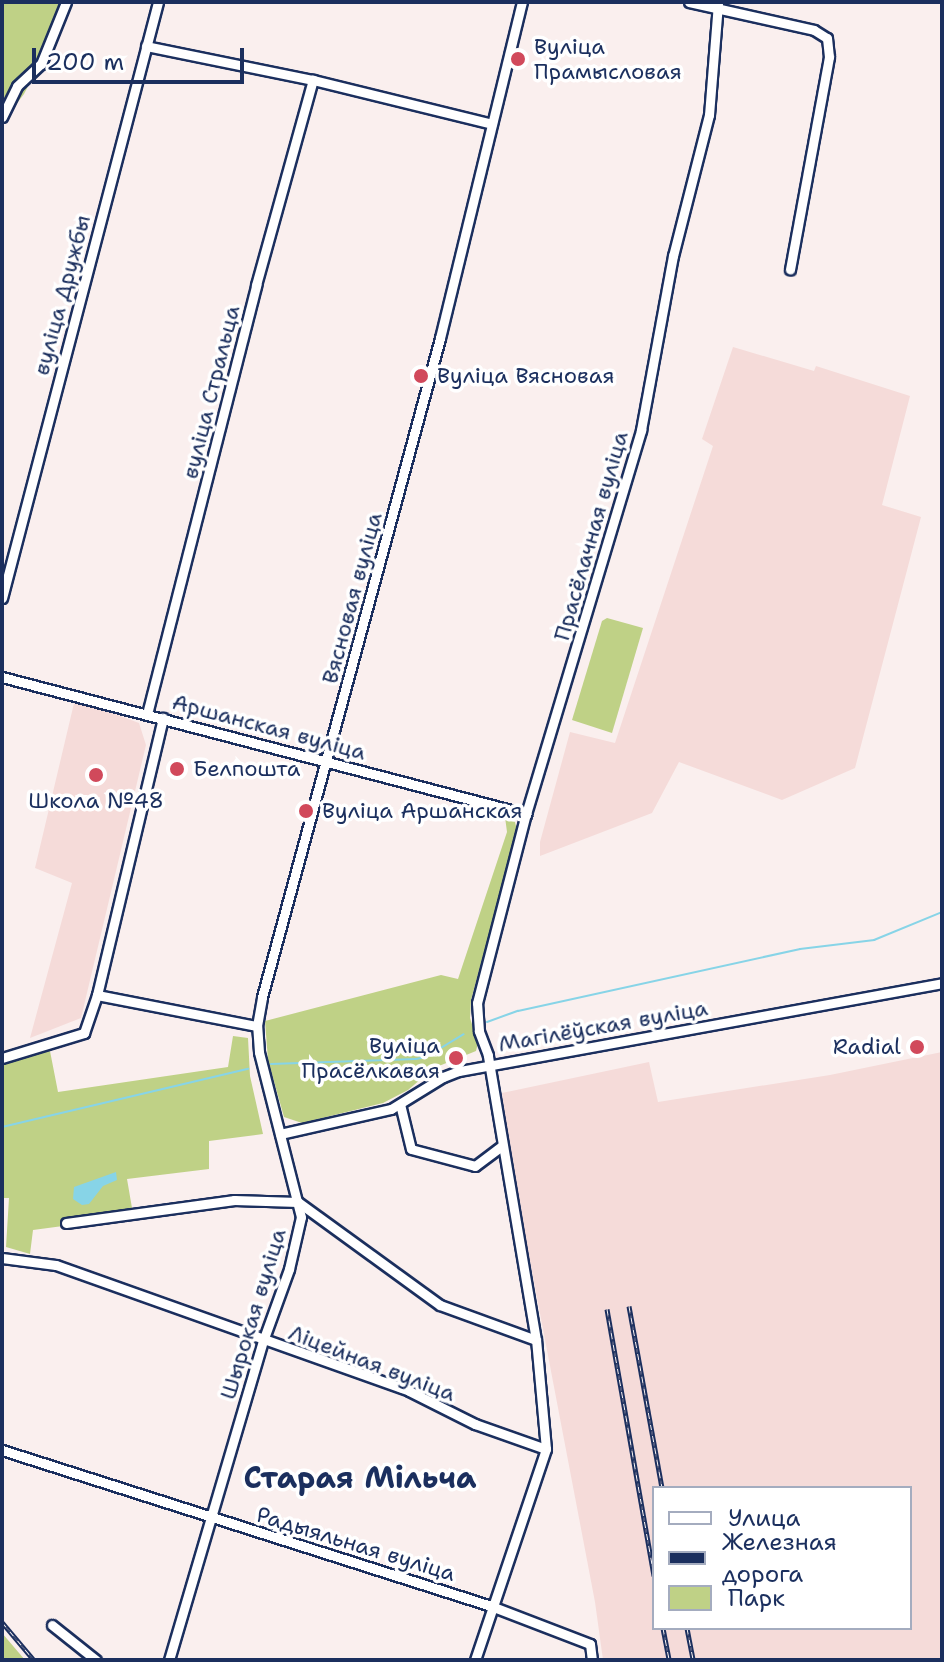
<!DOCTYPE html>
<html>
<head>
<meta charset="utf-8">
<style>
  body { margin:0 }
  #map { position:relative; width:944px; height:1662px; overflow:hidden; background:#faefee; font-family:"Shantell Sans",sans-serif }
  div>[style] { position:absolute }
  [style*='--x'] { left:calc(var(--x)*1px); top:calc(var(--y)*1px); width:calc(var(--w)*1px); rotate:calc(var(--a)*1deg) }
  .built>* { inset:0; background:#f5dbd9 }
  .green>* { inset:0; background:#bfd186 }
  .water>* { inset:0; background:#87d4e7 }
  .stream>* { height:2px; margin:-1px; padding:0 1px; transform-origin:1px; border-radius:1px; background:#87d4e7 }
  .roads { filter:drop-shadow(2px 0 #1b2f5e) drop-shadow(-2px 0 #1b2f5e) drop-shadow(0 2px #1b2f5e) drop-shadow(0 -2px #1b2f5e) }
  .minor>* { height:9px; margin:-4.5px; padding:0 4.5px; transform-origin:4.5px; border-radius:4.5px; background:#fff }
  .rail>* { height:5px; margin-top:-2.5px; transform-origin:0; background:repeating-linear-gradient(90deg,#fff 0 6px,#1b2f5e 0 12px); box-sizing:border-box; border-block:2px solid #1b2f5e }
  .dots>* { width:22px; height:22px; translate:-50% -50%; box-sizing:border-box; border:4px solid #fff; border-radius:50% }
  span { translate:-50% -50%; white-space:nowrap; text-align:center; line-height:1.15; -webkit-text-stroke:7px #fff; paint-order:stroke }
  .poi-label { font-size:22px; color:#1b2f5e }
  .left { translate:0 -50%; text-align:left }
  .right { translate:-100% -50%; text-align:right }
  .street-label { font-size:22px; color:#1b2f5e }
  .district-label { font-size:30px; color:#1b2f5e; font-weight:700 }
  .frame { position:absolute; inset:0; border:4px solid #1b2f5e; pointer-events:none }
  .legend { position:absolute; left:652px; top:1486px; width:260px; height:144px; box-sizing:border-box; background:#fff; border:2px solid #a4acbf; margin:0; padding:10px 14px; list-style:none; font-size:24px; color:#1b2f5e }
  .legend li { display:flex; align-items:center; gap:16px; height:40px }
  .legend b { width:40px; border:2px solid #a4acbf }
  .scale { position:absolute; left:32px; top:48px; width:212px; height:36px; box-sizing:border-box; border:4px solid #1b2f5e; border-top:0; padding-left:10px; font-size:24px; line-height:28px; white-space:nowrap; color:#1b2f5e; -webkit-text-stroke:6px #fff; paint-order:stroke }
</style>
</head>
<body>
<div id="map">
  <div class="built">
    <div style="clip-path:polygon(733px 347px,814px 371px,816px 366px,910px 396px,882px 505px,921px 517px,855px 768px,782px 800px,679px 762px,652px 813px,540px 856px,540px 842px,570px 732px,615px 743px,713px 446px,702px 439px)"></div>
    <div style="clip-path:polygon(75px 699px,139px 723px,146px 745px,81px 1018px,30px 1038px,72px 883px,35px 868px)"></div>
    <div style="clip-path:polygon(evenodd,942px 1052px,942px 1660px,603px 1660px,595px 1602px,526px 1240px,510px 1177px,502px 1093px,649px 1062px,658px 1102px,830px 1075px,942px 1052px,654px 1488px,910px 1488px,910px 1628px,654px 1628px,654px 1488px)"></div>
  </div>
  <div class="green">
    <div style="clip-path:polygon(2px 2px,71px 2px,24px 94px,2px 123px)"></div>
    <div style="clip-path:polygon(607px 618px,643px 628px,612px 733px,572px 720px,602px 621px)"></div>
    <div style="clip-path:polygon(505px 817px,515px 822px,517px 831px,471px 1000px,470px 1018px,478px 1043px,476px 1051px,434px 1068px,408px 1090px,383px 1103px,302px 1123px,284px 1117px,268px 1060px,265px 1021px,441px 975px,458px 979px,507px 832px)"></div>
    <div style="clip-path:polygon(233px 1036px,248px 1038px,250px 1076px,263px 1134px,209px 1141px,209px 1169px,127px 1179px,132px 1208px,63px 1218px,63px 1226px,33px 1230px,30px 1254px,6px 1247px,9px 1198px,2px 1198px,2px 1064px,50px 1051px,58px 1092px,228px 1067px)"></div>
    <div style="clip-path:polygon(2px 1633px,25px 1660px,2px 1660px)"></div>
  </div>
  <div class="water">
    <div style="clip-path:polygon(116px 1172px,117px 1180px,103px 1186px,89px 1204px,82px 1205px,73px 1199px,74px 1187px)"></div>
  </div>
  <div class="stream">
    <div style="--x:487;--y:1022;--w:33;--a:-20"></div>
    <div style="--x:518;--y:1011;--w:289;--a:-12.4"></div>
    <div style="--x:800;--y:949;--w:75;--a:-6.9"></div>
    <div style="--x:874;--y:940;--w:74;--a:-22.4"></div>
    <div style="--x:271;--y:1064;--w:145;--a:-2"></div>
    <div style="--x:416;--y:1059;--w:10;--a:-11"></div>
    <div style="--x:426;--y:1057;--w:44;--a:-31.2"></div>
    <div style="--x:2;--y:1127;--w:253;--a:-13.3"></div>
  </div>
  <div class="roads">
    <div class="minor">
      <div style="--x:689;--y:2;--w:128;--a:12.6"></div>
      <div style="--x:814;--y:30;--w:15;--a:32"></div>
      <div style="--x:827;--y:38;--w:19;--a:84"></div>
      <div style="--x:829;--y:57;--w:216;--a:100.4"></div>
      <div style="--x:146;--y:46;--w:170;--a:11.5"></div>
      <div style="--x:313;--y:80;--w:184;--a:13.8"></div>
      <div style="--x:2;--y:117;--w:34;--a:-64"></div>
      <div style="--x:17;--y:86;--w:33;--a:-43"></div>
      <div style="--x:41;--y:64;--w:67;--a:-68"></div>
      <div style="--x:2;--y:598;--w:616;--a:-75.33"></div>
      <div style="--x:2;--y:677;--w:542;--a:14.65"></div>
      <div style="--x:147;--y:714;--w:443;--a:-75.7"></div>
      <div style="--x:256;--y:285;--w:213;--a:-74.5"></div>
      <div style="--x:97;--y:995;--w:163;--a:11"></div>
      <div style="--x:2;--y:1058;--w:86;--a:-17"></div>
      <div style="--x:84;--y:1033;--w:40;--a:-71.1"></div>
      <div style="--x:97;--y:995;--w:285;--a:-76.6"></div>
      <div style="--x:400;--y:1104;--w:46;--a:76.3"></div>
      <div style="--x:411;--y:1149;--w:66;--a:14.9"></div>
      <div style="--x:475;--y:1166;--w:34;--a:-37"></div>
      <div style="--x:280;--y:1134;--w:114;--a:-12.7"></div>
      <div style="--x:391;--y:1109;--w:61;--a:-31.6"></div>
      <div style="--x:443;--y:1077;--w:17;--a:-21"></div>
      <div style="--x:459;--y:1071;--w:491;--a:-10.3"></div>
      <div style="--x:298;--y:1202;--w:175;--a:36"></div>
      <div style="--x:440;--y:1305;--w:102;--a:20"></div>
      <div style="--x:66;--y:1223;--w:170;--a:-7.8"></div>
      <div style="--x:234;--y:1200;--w:64;--a:1.8"></div>
      <div style="--x:2;--y:1258;--w:54;--a:7.4"></div>
      <div style="--x:56;--y:1265;--w:375;--a:19.6"></div>
      <div style="--x:409;--y:1391;--w:74;--a:26.6"></div>
      <div style="--x:475;--y:1424;--w:75;--a:19.4"></div>
      <div style="--x:2;--y:1450;--w:513;--a:17.69"></div>
      <div style="--x:491;--y:1606;--w:106;--a:21"></div>
      <div style="--x:590;--y:1644;--w:16;--a:83"></div>
      <div style="--x:52;--y:1625;--w:56;--a:38.5"></div>
      <div style="--x:169;--y:1660;--w:333;--a:-73.6"></div>
      <div style="--x:263;--y:1341;--w:77;--a:-70.1"></div>
      <div style="--x:289;--y:1269;--w:53;--a:-77"></div>
      <div style="--x:301;--y:1217;--w:170;--a:-104.3"></div>
      <div style="--x:259;--y:1052;--w:26;--a:-94"></div>
      <div style="--x:257;--y:1026;--w:29;--a:-80"></div>
      <div style="--x:262;--y:997;--w:683;--a:-74.88"></div>
      <div style="--x:440;--y:338;--w:346;--a:-76.3"></div>
      <div style="--x:475;--y:1660;--w:223;--a:-71.4"></div>
      <div style="--x:546;--y:1449;--w:109;--a:-95.2"></div>
      <div style="--x:536;--y:1340;--w:289;--a:-99.6"></div>
      <div style="--x:488;--y:1055;--w:26;--a:-111"></div>
      <div style="--x:479;--y:1031;--w:28;--a:-94"></div>
      <div style="--x:477;--y:1003;--w:195;--a:-75.5"></div>
      <div style="--x:526;--y:814;--w:401;--a:-73.3"></div>
      <div style="--x:641;--y:430;--w:177;--a:-79.6"></div>
      <div style="--x:673;--y:256;--w:146;--a:-75.7"></div>
      <div style="--x:709;--y:115;--w:113;--a:-85.4"></div>
    </div>
  </div>
  <div class="rail">
    <div style="--x:629;--y:1306;--w:185;--a:79.7"></div>
    <div style="--x:607;--y:1309;--w:271;--a:80"></div>
    <div style="--x:2;--y:1622;--w:50;--a:49.9"></div>
    <div style="--x:663;--y:1628;--w:33;--a:79"></div>
    <div style="--x:687;--y:1628;--w:33;--a:79"></div>
  </div>
  <div class="dots">
    <div style="left:518px;top:59px;background:#d1495b"></div>
    <div style="left:421px;top:376px;background:#d1495b"></div>
    <div style="left:177px;top:769px;background:#d1495b"></div>
    <div style="left:96px;top:775px;background:#d1495b"></div>
    <div style="left:306px;top:811px;background:#d1495b"></div>
    <div style="left:917px;top:1047px;background:#d1495b"></div>
    <div style="left:456px;top:1058px;background:#d1495b"></div>
  </div>
  <div class="poi-label">
    <span class="left" style="left:534px;top:59px">Вуліца<br>Прамысловая</span>
    <span class="left" style="left:437px;top:376px">Вуліца Вясновая</span>
    <span class="left" style="left:193px;top:769px">Белпошта</span>
    <span style="left:96px;top:801px">Школа №48</span>
    <span class="left" style="left:322px;top:811px">Вуліца Аршанская</span>
    <span class="right" style="left:440px;top:1058px">Вуліца<br>Прасёлкавая</span>
    <span class="right" style="left:901px;top:1047px">Radial</span>
  </div>
  <div class="street-label">
    <span style="left:62px;top:295px;rotate:-75deg">вуліца Дружбы</span>
    <span style="left:211px;top:392px;rotate:-76deg">вуліца Стральца</span>
    <span style="left:591px;top:536px;rotate:-74deg">Прасёлачная вуліца</span>
    <span style="left:352px;top:598px;rotate:-75deg">Вясновая вуліца</span>
    <span style="left:269px;top:727px;rotate:15deg">Аршанская вуліца</span>
    <span style="left:603px;top:1026px;rotate:-10deg">Магілёўская вуліца</span>
    <span style="left:253px;top:1314px;rotate:-73deg">Шырокая вуліца</span>
    <span style="left:372px;top:1363px;rotate:21deg">Ліцейная вуліца</span>
    <span style="left:356px;top:1544px;rotate:17deg">Радыяльная вуліца</span>
  </div>
  <div class="district-label">
    <span style="left:360px;top:1478px">Старая Мільча</span>
  </div>
  <div class="frame"></div>
  <ul class="legend">
  <li><b style="height:10px;background:#fff"></b>Улица</li>
  <li><b style="height:10px;background:#1b2f5e"></b>Железная дорога</li>
  <li><b style="height:22px;background:#bfd186"></b>Парк</li>
  </ul>
  <div class="scale">200 m</div>
</div>
</body>
</html>
